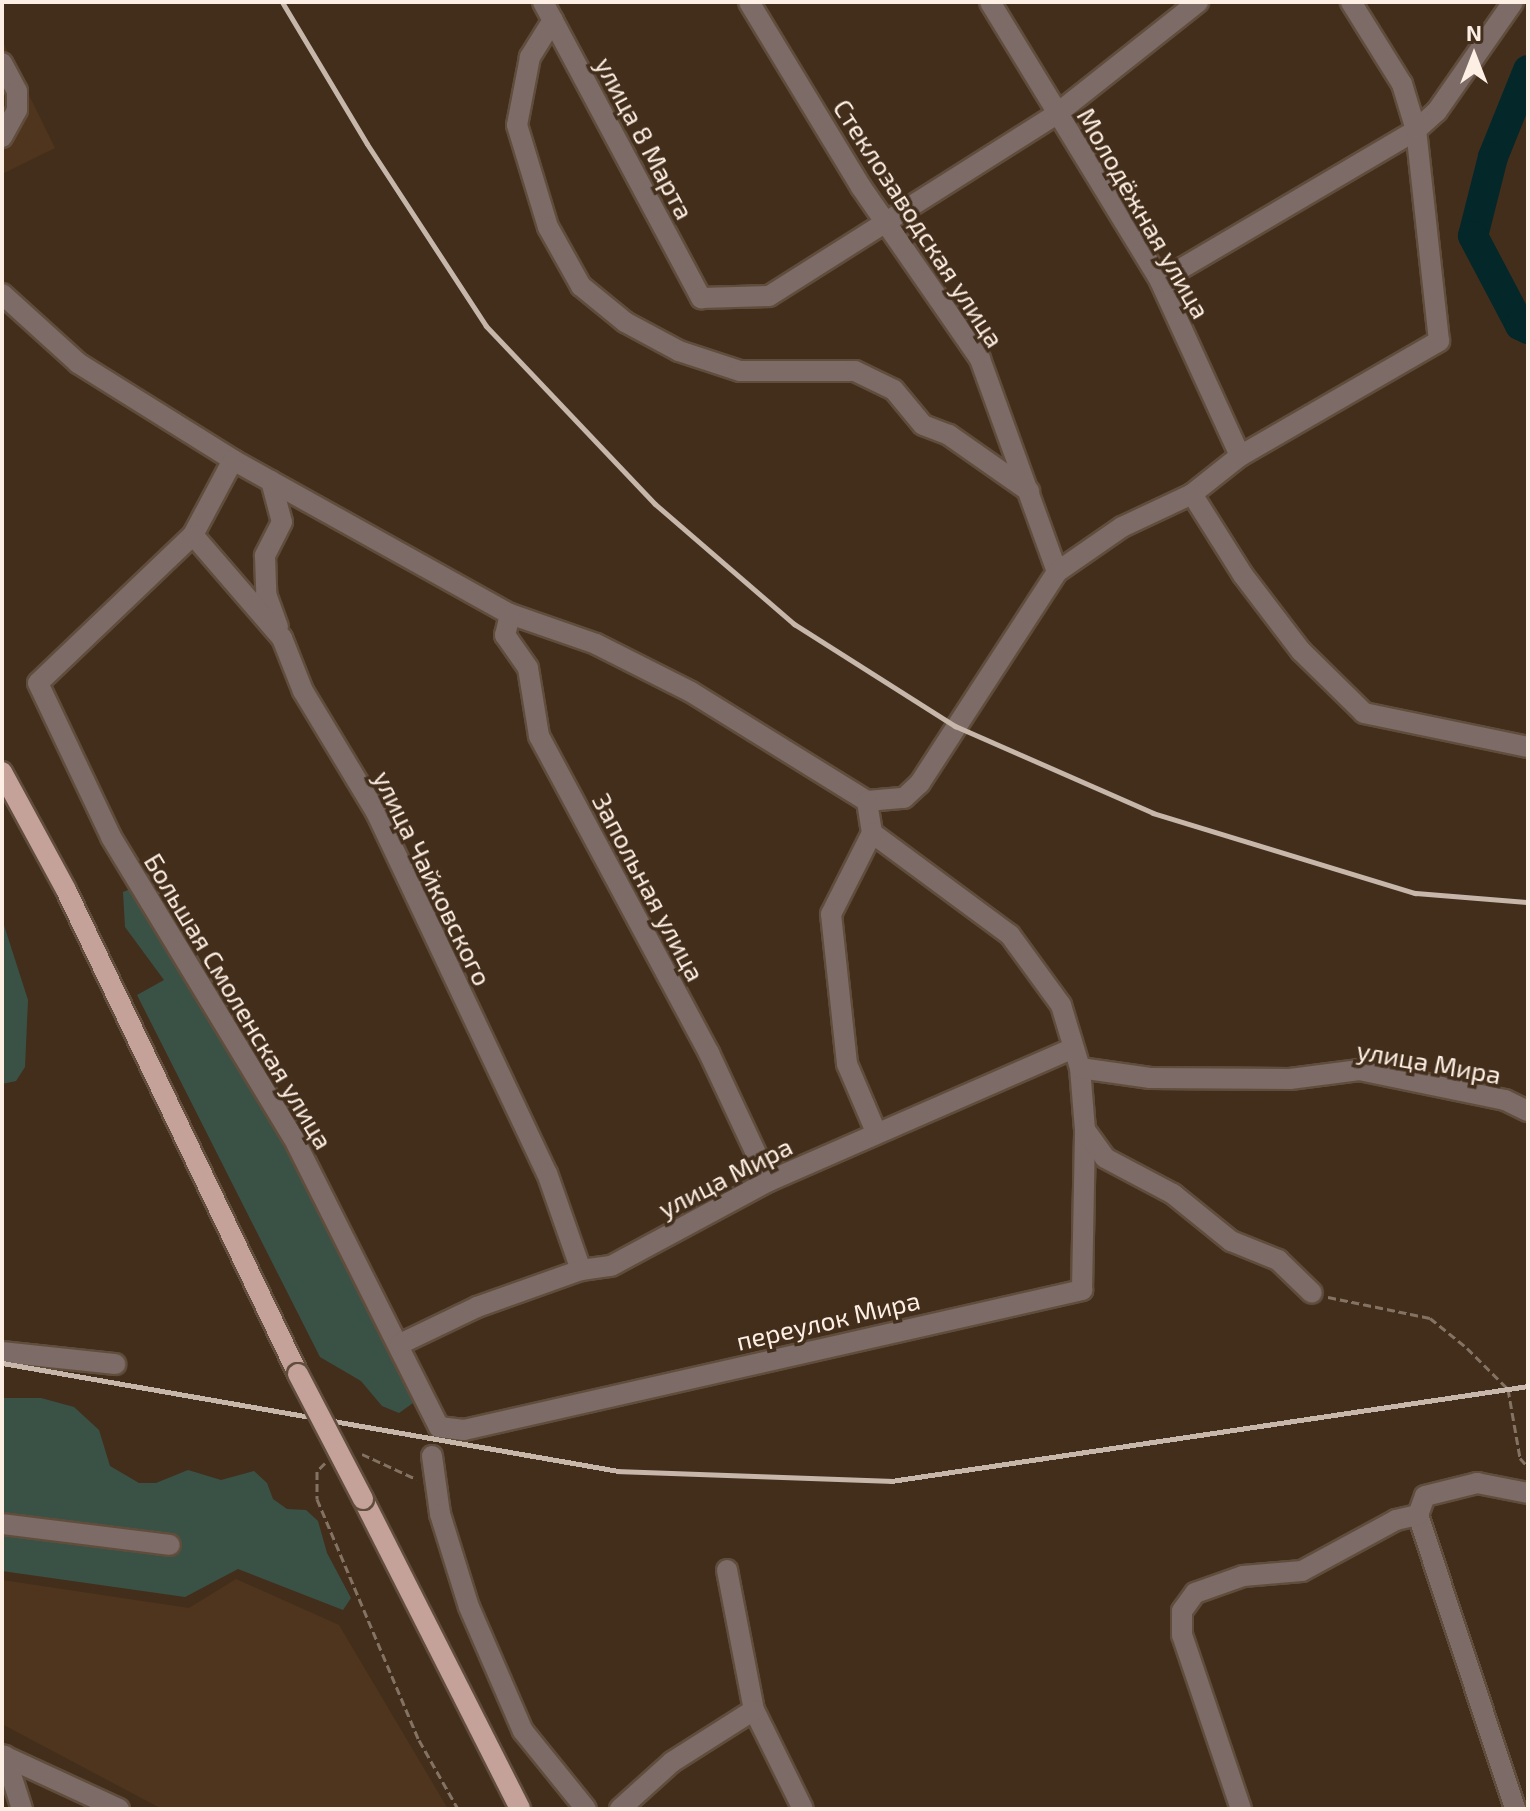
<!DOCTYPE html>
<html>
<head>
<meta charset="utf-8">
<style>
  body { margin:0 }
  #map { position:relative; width:1530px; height:1811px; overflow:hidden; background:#432e1c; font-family:"Exo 2",sans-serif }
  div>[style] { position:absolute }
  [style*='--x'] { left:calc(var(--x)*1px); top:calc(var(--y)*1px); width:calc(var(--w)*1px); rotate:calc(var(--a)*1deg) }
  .built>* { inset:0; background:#4f351d }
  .green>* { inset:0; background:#3a5246 }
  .river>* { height:30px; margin:-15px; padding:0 15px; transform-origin:15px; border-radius:15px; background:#04272a }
  .path>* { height:3px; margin-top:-1.5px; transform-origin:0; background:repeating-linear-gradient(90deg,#847262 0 8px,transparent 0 12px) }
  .roads { filter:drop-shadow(2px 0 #614d3c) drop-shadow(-2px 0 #614d3c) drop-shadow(0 2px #614d3c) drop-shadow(0 -2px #614d3c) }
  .minor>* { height:20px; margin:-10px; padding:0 10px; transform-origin:10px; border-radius:10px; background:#7c6b67 }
  .major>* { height:20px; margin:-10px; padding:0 10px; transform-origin:10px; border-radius:10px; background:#c4a29a }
  .rail>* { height:5px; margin:-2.5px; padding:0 2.5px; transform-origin:2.5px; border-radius:2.5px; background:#c7b7aa }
  .bridges { filter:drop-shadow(2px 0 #614d3c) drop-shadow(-2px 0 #614d3c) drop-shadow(0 2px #614d3c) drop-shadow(0 -2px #614d3c) }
  .major-bridge>* { height:20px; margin:-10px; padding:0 10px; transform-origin:10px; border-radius:10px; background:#c4a29a }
  span { translate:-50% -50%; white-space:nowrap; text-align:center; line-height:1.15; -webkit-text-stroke:7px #432e1c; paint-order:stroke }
  .street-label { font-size:26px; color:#fdefe4 }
  .frame { position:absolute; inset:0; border:4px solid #fdefe4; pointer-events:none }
  .north { position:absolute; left:1434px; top:16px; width:80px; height:80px; -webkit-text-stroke:6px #432e1c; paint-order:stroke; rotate:0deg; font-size:22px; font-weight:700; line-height:32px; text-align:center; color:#fdefe4 }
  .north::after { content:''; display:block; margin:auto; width:28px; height:36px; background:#fdefe4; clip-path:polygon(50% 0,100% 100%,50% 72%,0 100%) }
</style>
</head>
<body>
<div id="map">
  <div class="built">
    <div style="clip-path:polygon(2px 40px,55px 148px,2px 174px)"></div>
    <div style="clip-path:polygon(236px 1579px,339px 1625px,448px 1809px,162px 1809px,2px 1724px,2px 1580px,189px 1608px)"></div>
  </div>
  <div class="green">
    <div style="clip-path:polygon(138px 886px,167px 897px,256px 1065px,413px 1403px,399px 1413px,382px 1406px,361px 1381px,320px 1357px,137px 995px,164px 980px,125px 927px,123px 892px)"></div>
    <div style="clip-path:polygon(2px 919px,28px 1000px,25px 1067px,16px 1081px,2px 1084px)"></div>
    <div style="clip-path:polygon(2px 1398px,41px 1398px,74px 1407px,99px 1430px,110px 1466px,139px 1483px,156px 1483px,188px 1470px,221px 1480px,254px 1471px,267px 1483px,273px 1499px,287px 1509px,306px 1510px,318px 1521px,327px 1553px,351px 1598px,343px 1610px,238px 1569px,185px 1597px,2px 1571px)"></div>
  </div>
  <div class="river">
    <div style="--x:1528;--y:70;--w:94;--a:111.9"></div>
    <div style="--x:1493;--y:157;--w:81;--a:104.2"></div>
    <div style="--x:1473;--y:236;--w:101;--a:62.2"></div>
    <div style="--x:1520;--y:325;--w:9;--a:27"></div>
  </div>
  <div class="path">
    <div style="--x:1328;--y:1297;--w:104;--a:11.6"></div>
    <div style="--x:1430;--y:1318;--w:48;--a:39"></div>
    <div style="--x:1467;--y:1348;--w:58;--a:45"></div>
    <div style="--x:1508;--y:1389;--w:70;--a:80.1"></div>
    <div style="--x:1520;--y:1458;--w:12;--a:48"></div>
    <div style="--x:362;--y:1454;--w:60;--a:24.8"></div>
    <div style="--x:325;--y:1463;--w:11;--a:135"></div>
    <div style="--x:317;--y:1471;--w:28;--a:90"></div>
    <div style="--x:317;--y:1499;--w:262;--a:67.1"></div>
    <div style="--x:419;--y:1740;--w:79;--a:60.5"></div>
  </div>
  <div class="roads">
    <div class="minor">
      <div style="--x:543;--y:2;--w:336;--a:61.9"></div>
      <div style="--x:701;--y:298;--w:68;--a:-1.7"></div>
      <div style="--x:769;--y:296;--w:342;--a:-32.3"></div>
      <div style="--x:1058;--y:113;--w:179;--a:-38.4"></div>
      <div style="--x:749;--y:2;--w:216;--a:58.8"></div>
      <div style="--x:861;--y:187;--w:209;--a:55.3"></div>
      <div style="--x:980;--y:359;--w:226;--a:70.1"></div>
      <div style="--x:990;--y:2;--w:327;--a:58.6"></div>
      <div style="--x:1160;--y:281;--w:192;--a:65.4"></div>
      <div style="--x:553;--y:20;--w:44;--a:121.9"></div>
      <div style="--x:530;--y:57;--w:69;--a:100.8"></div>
      <div style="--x:517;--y:125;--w:107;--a:73.1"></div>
      <div style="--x:548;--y:227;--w:68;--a:60.8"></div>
      <div style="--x:581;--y:286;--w:57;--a:39.3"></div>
      <div style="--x:625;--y:322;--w:61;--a:28.2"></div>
      <div style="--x:679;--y:351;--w:64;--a:18.2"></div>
      <div style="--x:740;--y:371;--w:115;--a:0"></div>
      <div style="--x:855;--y:371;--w:43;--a:26"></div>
      <div style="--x:894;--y:390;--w:45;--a:50.4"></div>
      <div style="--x:923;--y:425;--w:28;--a:21"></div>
      <div style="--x:949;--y:435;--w:98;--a:35"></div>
      <div style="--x:2;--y:63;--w:32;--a:62"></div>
      <div style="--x:17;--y:91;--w:19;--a:90"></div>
      <div style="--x:17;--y:110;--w:31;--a:119"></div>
      <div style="--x:1160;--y:281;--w:297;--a:-30.5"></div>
      <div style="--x:1416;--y:130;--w:28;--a:-42"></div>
      <div style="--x:1437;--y:111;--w:133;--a:-55.1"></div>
      <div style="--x:2;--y:294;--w:103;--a:42.2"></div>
      <div style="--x:78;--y:363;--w:183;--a:32"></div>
      <div style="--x:233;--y:460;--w:317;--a:29.1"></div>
      <div style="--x:510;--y:614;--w:91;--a:19.2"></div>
      <div style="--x:596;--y:644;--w:106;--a:26.8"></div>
      <div style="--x:691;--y:692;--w:207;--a:31.8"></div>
      <div style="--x:867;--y:801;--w:37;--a:-5"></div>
      <div style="--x:904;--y:798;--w:22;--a:-43"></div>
      <div style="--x:920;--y:783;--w:252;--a:-57"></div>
      <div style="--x:1057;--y:572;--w:79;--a:-34.7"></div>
      <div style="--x:1122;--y:527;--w:77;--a:-25.2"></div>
      <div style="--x:1192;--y:494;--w:61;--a:-38.4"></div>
      <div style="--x:1240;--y:456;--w:230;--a:-30"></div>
      <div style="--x:1439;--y:341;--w:212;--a:-96.2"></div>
      <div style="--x:1416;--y:130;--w:48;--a:-106.9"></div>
      <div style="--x:1402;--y:84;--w:97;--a:-121.9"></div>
      <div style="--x:233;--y:460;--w:85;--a:118.1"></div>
      <div style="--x:193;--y:535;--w:214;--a:136.3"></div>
      <div style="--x:38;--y:683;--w:170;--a:64.6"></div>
      <div style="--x:111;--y:837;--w:351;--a:58.8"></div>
      <div style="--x:293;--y:1137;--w:325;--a:63.3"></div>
      <div style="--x:439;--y:1427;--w:25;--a:7"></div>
      <div style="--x:464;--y:1430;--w:634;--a:-12.76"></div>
      <div style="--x:1082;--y:1290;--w:160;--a:-88.9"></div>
      <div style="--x:1085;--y:1130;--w:62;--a:-94.6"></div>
      <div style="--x:1080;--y:1068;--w:66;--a:-106.8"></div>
      <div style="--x:1061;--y:1005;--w:87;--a:-126.1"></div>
      <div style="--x:1010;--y:935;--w:172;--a:-143.5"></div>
      <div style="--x:872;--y:833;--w:32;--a:-99"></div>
      <div style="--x:271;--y:481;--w:42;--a:75"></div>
      <div style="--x:282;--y:522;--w:38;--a:117"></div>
      <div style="--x:265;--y:556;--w:38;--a:88"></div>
      <div style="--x:266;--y:594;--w:35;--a:70"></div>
      <div style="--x:1192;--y:494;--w:96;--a:57.8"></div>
      <div style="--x:1243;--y:575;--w:96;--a:52.7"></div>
      <div style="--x:1301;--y:651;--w:88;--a:44.5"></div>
      <div style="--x:1364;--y:713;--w:167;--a:11.7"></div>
      <div style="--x:193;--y:535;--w:136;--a:49.2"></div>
      <div style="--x:282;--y:638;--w:57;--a:68.4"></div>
      <div style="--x:303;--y:691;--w:141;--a:58.9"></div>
      <div style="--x:376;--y:812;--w:399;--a:64.7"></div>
      <div style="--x:547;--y:1173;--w:103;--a:70.7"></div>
      <div style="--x:510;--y:614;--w:22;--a:103"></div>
      <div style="--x:505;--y:635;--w:40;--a:55.1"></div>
      <div style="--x:528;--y:668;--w:69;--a:80.8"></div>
      <div style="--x:539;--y:736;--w:360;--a:61.8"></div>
      <div style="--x:709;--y:1053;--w:141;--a:64.9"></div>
      <div style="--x:872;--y:833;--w:91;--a:116.8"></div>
      <div style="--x:831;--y:914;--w:151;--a:83.9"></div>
      <div style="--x:847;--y:1064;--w:74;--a:66.9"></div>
      <div style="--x:1080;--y:1068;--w:71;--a:8.1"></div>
      <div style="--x:1150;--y:1078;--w:140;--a:0.4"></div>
      <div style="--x:1290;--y:1079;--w:70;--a:-7.4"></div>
      <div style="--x:1359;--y:1070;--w:149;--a:11.6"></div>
      <div style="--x:1505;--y:1100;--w:25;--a:26"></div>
      <div style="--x:1085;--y:1130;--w:34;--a:54"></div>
      <div style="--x:1105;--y:1158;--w:77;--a:27.9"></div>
      <div style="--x:1173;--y:1194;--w:75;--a:39"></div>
      <div style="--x:1231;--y:1241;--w:51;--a:22"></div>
      <div style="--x:1278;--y:1260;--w:47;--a:44.1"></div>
      <div style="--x:400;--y:1344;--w:85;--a:-25.7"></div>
      <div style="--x:477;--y:1307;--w:110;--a:-19.6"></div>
      <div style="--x:581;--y:1270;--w:30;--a:-8"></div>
      <div style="--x:611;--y:1266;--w:179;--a:-28.3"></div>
      <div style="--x:769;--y:1181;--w:332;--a:-23.6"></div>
      <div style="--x:2;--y:1352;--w:114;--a:6.1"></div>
      <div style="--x:432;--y:1456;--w:59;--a:82.1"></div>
      <div style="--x:440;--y:1514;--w:97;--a:72.7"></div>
      <div style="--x:469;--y:1607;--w:135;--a:66.5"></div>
      <div style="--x:523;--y:1731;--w:100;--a:51.1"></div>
      <div style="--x:1418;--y:1515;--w:310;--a:71.7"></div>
      <div style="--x:2;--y:1524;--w:169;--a:7.1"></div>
      <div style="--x:727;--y:1570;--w:143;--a:79.1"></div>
      <div style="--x:754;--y:1710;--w:110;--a:63.7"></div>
      <div style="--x:2;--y:1755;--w:129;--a:24.8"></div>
      <div style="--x:5;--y:1756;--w:56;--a:72.2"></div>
      <div style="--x:620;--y:1809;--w:70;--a:-42.1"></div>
      <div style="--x:672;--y:1762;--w:97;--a:-32.4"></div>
      <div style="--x:1241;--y:1809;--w:184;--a:-108.7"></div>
      <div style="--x:1182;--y:1635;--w:24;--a:-90"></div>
      <div style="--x:1182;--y:1611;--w:22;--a:-54"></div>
      <div style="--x:1195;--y:1593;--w:51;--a:-19.5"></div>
      <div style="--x:1243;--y:1576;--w:59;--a:-4.8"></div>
      <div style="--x:1302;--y:1571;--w:107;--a:-28.5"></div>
      <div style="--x:1396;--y:1520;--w:23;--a:-13"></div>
      <div style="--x:1418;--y:1515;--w:20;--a:-70"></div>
      <div style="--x:1425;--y:1496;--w:54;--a:-14"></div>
      <div style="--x:1477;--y:1483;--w:52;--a:11.1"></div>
    </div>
    <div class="major">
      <div style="--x:2;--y:772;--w:134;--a:61.5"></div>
      <div style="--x:66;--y:890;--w:537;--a:64.39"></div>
      <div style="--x:363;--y:1499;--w:347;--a:63.1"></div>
    </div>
  </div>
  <div class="rail">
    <div style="--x:282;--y:2;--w:165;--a:59.1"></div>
    <div style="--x:367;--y:144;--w:217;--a:56.8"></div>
    <div style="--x:486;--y:326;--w:245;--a:46.5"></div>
    <div style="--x:655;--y:504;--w:184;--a:40.8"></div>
    <div style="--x:794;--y:624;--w:191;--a:32.4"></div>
    <div style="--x:955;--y:726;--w:216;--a:23.7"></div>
    <div style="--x:1153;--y:813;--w:274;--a:17"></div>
    <div style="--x:1415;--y:893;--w:113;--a:4.6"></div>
    <div style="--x:2;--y:1363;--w:625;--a:9.94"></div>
    <div style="--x:618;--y:1471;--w:273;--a:2.1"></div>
    <div style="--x:891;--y:1481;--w:644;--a:-8.48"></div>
  </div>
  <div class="bridges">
    <div class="major-bridge">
      <div style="--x:298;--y:1374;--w:141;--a:62.5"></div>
    </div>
  </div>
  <div class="street-label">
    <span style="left:645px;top:138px;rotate:62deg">улица 8 Марта</span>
    <span style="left:1144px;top:213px;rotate:60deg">Молодёжная улица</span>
    <span style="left:919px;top:223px;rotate:57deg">Стеклозаводская улица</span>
    <span style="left:433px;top:878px;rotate:64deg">улица Чайковского</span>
    <span style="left:649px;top:887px;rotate:62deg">Запольная улица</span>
    <span style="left:239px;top:1001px;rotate:59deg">Большая Смоленская улица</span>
    <span style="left:1429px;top:1062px;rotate:10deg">улица Мира</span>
    <span style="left:725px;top:1177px;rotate:-27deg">улица Мира</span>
    <span style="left:828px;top:1320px;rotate:-13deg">переулок Мира</span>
  </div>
  <div class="frame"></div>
  <div class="north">N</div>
</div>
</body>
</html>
